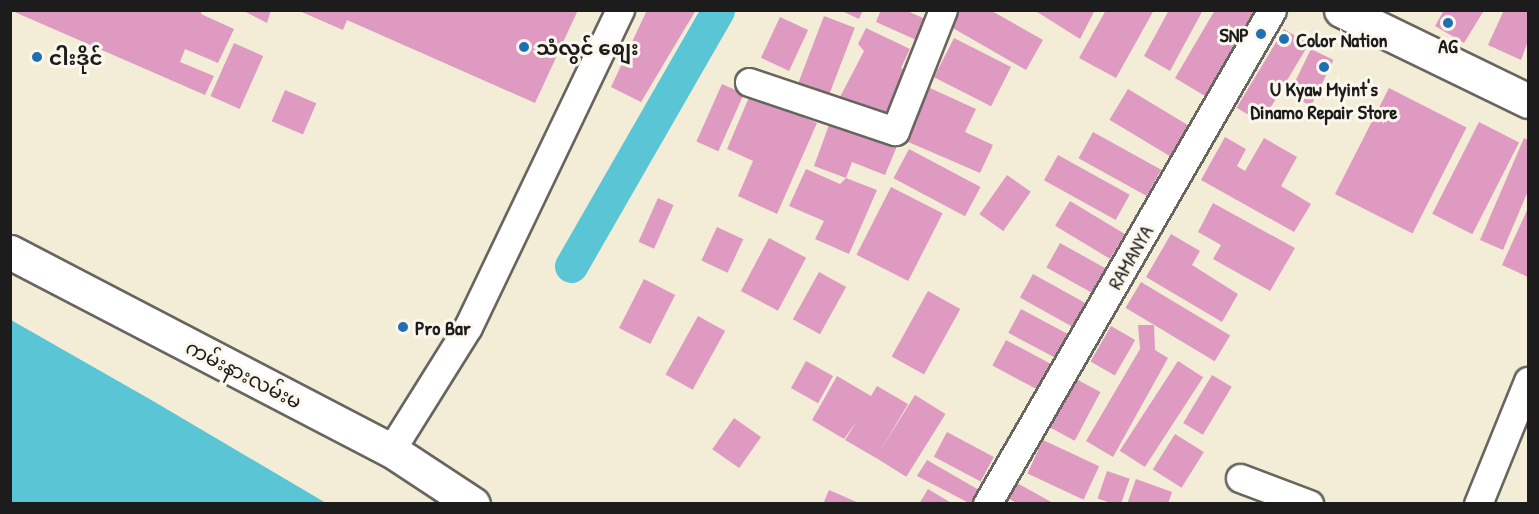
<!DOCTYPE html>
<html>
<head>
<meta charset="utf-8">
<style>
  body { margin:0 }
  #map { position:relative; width:1539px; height:514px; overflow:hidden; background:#f3edd8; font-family:"Patrick Hand","Noto Sans Myanmar",sans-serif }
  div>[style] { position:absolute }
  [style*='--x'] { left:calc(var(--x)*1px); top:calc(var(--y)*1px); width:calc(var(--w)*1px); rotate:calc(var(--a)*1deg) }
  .water>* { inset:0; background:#5ac5d4 }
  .canal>* { height:33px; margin:-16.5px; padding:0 16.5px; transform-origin:16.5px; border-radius:16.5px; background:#5ac5d4 }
  .building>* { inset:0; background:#de9ac0; transform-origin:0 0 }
  .roads { filter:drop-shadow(2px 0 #67655e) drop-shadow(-2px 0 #67655e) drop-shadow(0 2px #67655e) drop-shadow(0 -2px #67655e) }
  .street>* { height:27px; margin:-13.5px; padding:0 13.5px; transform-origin:13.5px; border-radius:13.5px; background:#fff }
  .secondary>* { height:33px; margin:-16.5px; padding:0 16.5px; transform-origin:16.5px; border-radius:16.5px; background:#fff }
  .dots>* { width:16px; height:16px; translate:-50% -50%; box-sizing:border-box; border:3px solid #fbf7ec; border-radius:50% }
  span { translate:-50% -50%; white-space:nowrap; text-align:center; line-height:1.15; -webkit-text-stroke:6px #fbf7ec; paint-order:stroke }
  .poi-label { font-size:20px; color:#1c1c1c; font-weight:700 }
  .right { translate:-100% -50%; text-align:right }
  .left { translate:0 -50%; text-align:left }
  .street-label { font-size:20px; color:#1c1c1c }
  .frame { position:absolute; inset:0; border:12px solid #1c1c1c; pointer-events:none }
</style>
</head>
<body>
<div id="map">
  <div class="water">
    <div style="clip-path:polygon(11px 320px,153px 401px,326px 503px,11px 503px)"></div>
  </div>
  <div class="canal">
    <div style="--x:571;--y:266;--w:295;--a:-60.1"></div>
  </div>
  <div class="building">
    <div style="clip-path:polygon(10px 10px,202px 10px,201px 14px,234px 29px,218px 63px,185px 49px,180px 62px,214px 76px,205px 95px)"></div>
    <div style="clip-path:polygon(242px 10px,271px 10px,267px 23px)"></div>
    <div style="clip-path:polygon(297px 10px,578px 10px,535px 103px,347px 20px,343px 30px)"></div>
    <div style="clip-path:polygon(647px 10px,696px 10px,641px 102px,611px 87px)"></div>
    <div style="clip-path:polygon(840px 10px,863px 10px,859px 19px)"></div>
    <div style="clip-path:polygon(881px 10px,905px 10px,932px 22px,923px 43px,876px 22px)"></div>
    <div style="clip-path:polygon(960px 10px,990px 10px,1043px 40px,1026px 70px,951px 27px)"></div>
    <div style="clip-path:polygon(1034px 10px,1095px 10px,1080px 39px)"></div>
    <div style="clip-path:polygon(1106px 10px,1154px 10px,1116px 78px,1079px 58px)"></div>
    <div style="clip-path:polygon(1169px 10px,1203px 10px,1170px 71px,1144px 56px)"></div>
    <div style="clip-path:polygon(1215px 10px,1257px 10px,1210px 99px,1175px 78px)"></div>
    <div style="clip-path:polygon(1444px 10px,1480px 10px,1483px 12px,1464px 43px,1435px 26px)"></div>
    <div style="clip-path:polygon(1504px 10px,1528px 10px,1528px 41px,1521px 60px,1488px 45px)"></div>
    <div style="left:824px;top:16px;width:33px;height:75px;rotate:21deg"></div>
    <div style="left:780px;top:17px;width:31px;height:45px;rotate:25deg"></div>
    <div style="clip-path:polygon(866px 28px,910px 49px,901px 68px,908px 73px,892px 121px,840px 97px,864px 51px,858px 44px)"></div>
    <div style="left:1284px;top:29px;width:29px;height:92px;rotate:31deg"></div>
    <div style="left:954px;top:38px;width:64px;height:44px;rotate:27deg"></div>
    <div style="left:234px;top:43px;width:32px;height:58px;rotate:24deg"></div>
    <div style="left:1311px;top:49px;width:25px;height:51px;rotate:26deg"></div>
    <div style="left:722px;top:84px;width:24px;height:63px;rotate:24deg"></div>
    <div style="clip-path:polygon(930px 88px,976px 109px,965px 132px,993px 145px,980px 173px,906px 141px)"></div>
    <div style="left:1389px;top:88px;width:87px;height:119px;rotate:27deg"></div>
    <div style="left:1128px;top:89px;width:75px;height:36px;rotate:31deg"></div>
    <div style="left:285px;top:90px;width:34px;height:34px;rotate:23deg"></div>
    <div style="clip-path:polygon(750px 95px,817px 123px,777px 214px,738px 196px,753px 161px,727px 149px)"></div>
    <div style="clip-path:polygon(830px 122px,897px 146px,885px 175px,852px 162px,846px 178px,814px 166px)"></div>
    <div style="left:1479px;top:122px;width:45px;height:103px;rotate:27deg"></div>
    <div style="left:1093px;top:132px;width:78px;height:30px;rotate:29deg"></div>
    <div style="clip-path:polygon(1225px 137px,1246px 149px,1237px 166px,1245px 171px,1264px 138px,1297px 157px,1281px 186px,1311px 204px,1294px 232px,1201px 180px)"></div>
    <div style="clip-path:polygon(1524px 138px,1528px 140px,1528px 191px,1503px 250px,1480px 240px)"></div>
    <div style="left:909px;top:149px;width:81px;height:33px;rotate:28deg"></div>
    <div style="left:1058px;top:155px;width:82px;height:29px;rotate:29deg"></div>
    <div style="clip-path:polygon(806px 169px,840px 184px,846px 178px,877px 190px,849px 254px,815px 239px,824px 221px,789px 206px)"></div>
    <div style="left:1007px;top:175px;width:29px;height:48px;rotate:35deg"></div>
    <div style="left:891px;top:187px;width:58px;height:76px;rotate:27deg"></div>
    <div style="left:658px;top:198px;width:17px;height:48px;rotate:24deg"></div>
    <div style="left:1070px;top:201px;width:64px;height:29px;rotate:31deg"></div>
    <div style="clip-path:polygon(1213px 203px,1295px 248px,1270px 291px,1213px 259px,1221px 245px,1198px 232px)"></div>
    <div style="clip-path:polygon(1528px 208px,1528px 277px,1502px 265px)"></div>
    <div style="left:717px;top:227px;width:29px;height:37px;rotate:25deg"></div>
    <div style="clip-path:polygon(1171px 234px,1200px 251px,1192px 265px,1238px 294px,1222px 322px,1146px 277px)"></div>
    <div style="left:769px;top:238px;width:42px;height:60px;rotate:28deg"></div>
    <div style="left:1060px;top:243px;width:54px;height:28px;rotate:29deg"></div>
    <div style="left:819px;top:272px;width:31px;height:54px;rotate:29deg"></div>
    <div style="left:1033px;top:274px;width:63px;height:27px;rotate:29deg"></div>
    <div style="left:644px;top:279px;width:35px;height:55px;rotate:27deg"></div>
    <div style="left:1141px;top:282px;width:104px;height:30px;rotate:31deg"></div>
    <div style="left:928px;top:291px;width:37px;height:75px;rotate:29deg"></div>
    <div style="left:1021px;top:309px;width:53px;height:27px;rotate:28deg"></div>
    <div style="left:698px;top:316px;width:31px;height:67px;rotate:29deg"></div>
    <div style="clip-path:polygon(1138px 325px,1154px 325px,1155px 350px,1168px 358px,1113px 457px,1086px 441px,1140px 349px)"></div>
    <div style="left:1111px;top:326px;width:28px;height:41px;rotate:30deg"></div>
    <div style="left:1006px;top:340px;width:53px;height:29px;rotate:28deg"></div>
    <div style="left:806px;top:361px;width:31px;height:31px;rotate:29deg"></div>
    <div style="left:1178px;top:361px;width:30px;height:107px;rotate:33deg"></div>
    <div style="left:1212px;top:375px;width:23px;height:56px;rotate:31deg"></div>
    <div style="clip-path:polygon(837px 376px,871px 396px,877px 386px,908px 404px,876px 458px,845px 440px,857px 421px,844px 439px,812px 420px)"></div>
    <div style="left:1074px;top:378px;width:30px;height:55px;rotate:28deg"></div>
    <div style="left:915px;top:395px;width:36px;height:74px;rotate:32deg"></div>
    <div style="left:734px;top:418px;width:33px;height:38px;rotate:35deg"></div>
    <div style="left:947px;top:432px;width:53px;height:28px;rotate:28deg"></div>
    <div style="left:1175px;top:434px;width:34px;height:42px;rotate:32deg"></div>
    <div style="left:1043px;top:440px;width:62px;height:37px;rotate:25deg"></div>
    <div style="clip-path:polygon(927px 460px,979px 490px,971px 504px,917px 476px)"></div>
    <div style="left:1107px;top:471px;width:24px;height:29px;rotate:19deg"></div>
    <div style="clip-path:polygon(1136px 479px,1172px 492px,1168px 504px,1127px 504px)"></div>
    <div style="clip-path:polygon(1015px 482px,1055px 504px,1018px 504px,1006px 497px)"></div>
    <div style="clip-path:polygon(928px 489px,953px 504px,919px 504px)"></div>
    <div style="clip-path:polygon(829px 490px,859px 503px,859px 504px,823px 504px)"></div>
  </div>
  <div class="roads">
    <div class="street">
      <div style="--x:749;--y:82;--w:154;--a:18.6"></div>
      <div style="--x:895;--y:131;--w:130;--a:-68.4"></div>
      <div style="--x:391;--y:450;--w:145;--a:-58"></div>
      <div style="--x:468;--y:327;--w:352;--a:-64.4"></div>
      <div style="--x:1240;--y:478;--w:74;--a:20.6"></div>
      <div style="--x:987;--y:504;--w:570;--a:-60.02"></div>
      <div style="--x:1478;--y:504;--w:133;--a:-67.9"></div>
    </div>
    <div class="secondary">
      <div style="--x:1341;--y:10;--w:208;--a:25.9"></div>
      <div style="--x:10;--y:252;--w:429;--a:27.5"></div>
      <div style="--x:391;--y:450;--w:98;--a:33.4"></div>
    </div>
  </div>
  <div class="dots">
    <div style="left:1448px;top:23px;background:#1f6fb2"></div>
    <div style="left:1261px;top:34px;background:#1f6fb2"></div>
    <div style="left:1284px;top:39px;background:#1f6fb2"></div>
    <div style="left:524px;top:47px;background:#1f6fb2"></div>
    <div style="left:37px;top:57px;background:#1f6fb2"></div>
    <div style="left:1324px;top:67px;background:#1f6fb2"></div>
    <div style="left:403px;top:327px;background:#1f6fb2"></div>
  </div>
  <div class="poi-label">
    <span class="right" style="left:1249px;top:34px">SNP</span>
    <span class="left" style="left:1296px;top:39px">Color Nation</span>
    <span style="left:1448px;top:45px">AG</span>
    <span class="left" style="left:536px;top:47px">သံလွင် စျေး</span>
    <span class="left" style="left:49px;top:57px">ငါးဒိုင်</span>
    <span style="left:1324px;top:100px">U Kyaw Myint's<br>Dinamo Repair Store</span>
    <span class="left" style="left:415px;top:327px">Pro Bar</span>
  </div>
  <div class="street-label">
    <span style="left:1130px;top:257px;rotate:-60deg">RAMANYA</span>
    <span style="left:244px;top:374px;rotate:27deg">ကမ်းနားလမ်းမ</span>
  </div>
  <div class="frame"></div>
</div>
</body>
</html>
